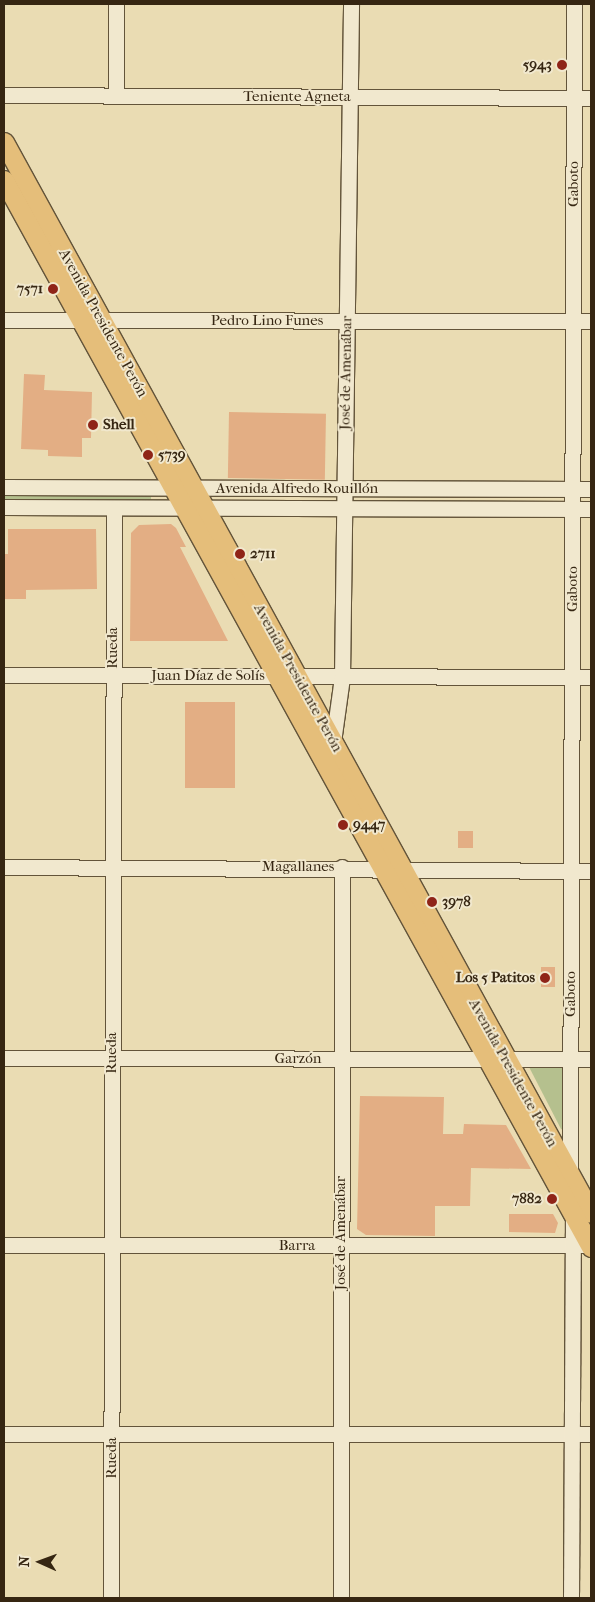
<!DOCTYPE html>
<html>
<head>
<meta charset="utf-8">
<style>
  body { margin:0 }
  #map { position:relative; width:595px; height:1602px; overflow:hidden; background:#eadcb3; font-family:"IM FELL French Canon",serif }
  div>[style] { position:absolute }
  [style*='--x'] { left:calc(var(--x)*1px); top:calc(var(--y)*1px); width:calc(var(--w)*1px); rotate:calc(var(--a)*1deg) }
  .green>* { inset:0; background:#b5c08e; transform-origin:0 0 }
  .building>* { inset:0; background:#e3ae84; transform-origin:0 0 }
  .roads { filter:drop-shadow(1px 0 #63543a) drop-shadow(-1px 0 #63543a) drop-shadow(0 1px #63543a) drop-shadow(0 -1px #63543a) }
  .minor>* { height:15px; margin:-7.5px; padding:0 7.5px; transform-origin:7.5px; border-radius:7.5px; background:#f1e8ce }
  .major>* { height:19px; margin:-9.5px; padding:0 9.5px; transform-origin:9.5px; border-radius:9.5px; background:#e5be7a }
  .dots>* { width:14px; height:14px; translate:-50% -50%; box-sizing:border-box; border:2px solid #f1e8ce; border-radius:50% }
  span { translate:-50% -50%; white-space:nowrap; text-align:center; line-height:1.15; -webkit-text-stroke:4px #f1e8ce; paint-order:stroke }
  .poi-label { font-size:15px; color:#362612; font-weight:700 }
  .right { translate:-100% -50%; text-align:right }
  .left { translate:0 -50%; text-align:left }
  .street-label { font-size:15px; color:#362612 }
  .frame { position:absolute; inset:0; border:5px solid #362612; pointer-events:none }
  .north { position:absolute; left:15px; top:1537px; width:50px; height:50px; -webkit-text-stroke:4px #f1e8ce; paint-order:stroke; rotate:272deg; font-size:14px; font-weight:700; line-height:20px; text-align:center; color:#362612 }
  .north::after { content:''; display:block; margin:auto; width:18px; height:22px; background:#362612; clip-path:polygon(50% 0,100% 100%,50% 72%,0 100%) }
</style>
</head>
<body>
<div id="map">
  <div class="green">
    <div style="left:4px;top:492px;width:147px;height:8px"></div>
    <div style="clip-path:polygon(528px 1065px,566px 1065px,563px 1130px,561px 1129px)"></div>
  </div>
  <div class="building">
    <div style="clip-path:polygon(24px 374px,45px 375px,44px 390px,92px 392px,91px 438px,82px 438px,82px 457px,48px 456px,48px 450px,21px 449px)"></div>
    <div style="left:229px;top:412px;width:97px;height:66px;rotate:1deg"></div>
    <div style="clip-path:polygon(171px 524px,176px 528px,186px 547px,180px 547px,228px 641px,130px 641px,131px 533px,139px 525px)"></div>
    <div style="clip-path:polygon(8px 529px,96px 529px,97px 589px,26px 590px,26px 599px,4px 599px,4px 554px,8px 554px)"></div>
    <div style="left:185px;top:702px;width:50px;height:86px"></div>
    <div style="left:458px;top:831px;width:15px;height:17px"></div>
    <div style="left:541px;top:967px;width:14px;height:20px"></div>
    <div style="clip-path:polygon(360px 1096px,444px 1097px,443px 1134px,463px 1134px,464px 1124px,506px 1125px,531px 1169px,471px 1168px,470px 1206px,435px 1206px,435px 1236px,366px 1235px,357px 1229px)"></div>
    <div style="clip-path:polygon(509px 1214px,553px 1214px,558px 1223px,555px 1233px,509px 1232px)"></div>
  </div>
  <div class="roads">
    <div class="minor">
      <div style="--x:4;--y:95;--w:587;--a:0.29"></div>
      <div style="--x:116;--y:96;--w:92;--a:-90"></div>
      <div style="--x:4;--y:320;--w:587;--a:0.1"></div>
      <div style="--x:4;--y:487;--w:587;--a:0.2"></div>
      <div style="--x:4;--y:507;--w:587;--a:0.2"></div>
      <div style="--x:4;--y:675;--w:587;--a:0.2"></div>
      <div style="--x:333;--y:742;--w:66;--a:-82.1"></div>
      <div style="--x:342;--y:677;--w:673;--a:-89.23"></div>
      <div style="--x:4;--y:867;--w:587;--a:0.39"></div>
      <div style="--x:4;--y:1058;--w:587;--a:0.1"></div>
      <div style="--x:570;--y:1175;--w:1171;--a:-89.8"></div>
      <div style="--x:4;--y:1245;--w:587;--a:0"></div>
      <div style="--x:4;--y:1434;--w:587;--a:0"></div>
      <div style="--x:111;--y:1598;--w:1090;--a:-89.84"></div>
      <div style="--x:341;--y:1598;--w:731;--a:-89.92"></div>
      <div style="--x:571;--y:1598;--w:384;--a:-89.7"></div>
    </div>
    <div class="major">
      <div style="--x:4;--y:142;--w:1221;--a:61.27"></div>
      <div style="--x:4;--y:180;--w:1218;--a:61.18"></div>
    </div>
  </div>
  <div class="dots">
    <div style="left:562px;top:65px;background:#8f2418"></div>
    <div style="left:53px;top:289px;background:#8f2418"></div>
    <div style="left:93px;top:425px;background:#8f2418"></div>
    <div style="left:148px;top:455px;background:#8f2418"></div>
    <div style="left:240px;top:554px;background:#8f2418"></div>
    <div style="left:343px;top:825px;background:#8f2418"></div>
    <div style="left:432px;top:902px;background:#8f2418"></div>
    <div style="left:545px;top:978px;background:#8f2418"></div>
    <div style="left:552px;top:1199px;background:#8f2418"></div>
  </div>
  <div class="poi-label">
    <span class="right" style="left:552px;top:65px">5943</span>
    <span class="right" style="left:43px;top:289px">7571</span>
    <span class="left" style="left:103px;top:425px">Shell</span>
    <span class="left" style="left:158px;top:455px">5739</span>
    <span class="left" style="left:250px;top:554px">2711</span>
    <span class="left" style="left:353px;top:825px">9447</span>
    <span class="left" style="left:442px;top:902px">3978</span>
    <span class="right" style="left:535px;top:978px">Los 5 Patitos</span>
    <span class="right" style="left:542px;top:1199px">7882</span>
  </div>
  <div class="street-label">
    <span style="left:297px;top:97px">Teniente Agneta</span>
    <span style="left:574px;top:184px;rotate:-90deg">Gaboto</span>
    <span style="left:267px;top:321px">Pedro Lino Funes</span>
    <span style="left:103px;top:323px;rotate:61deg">Avenida Presidente Perón</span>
    <span style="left:346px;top:373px;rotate:-89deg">José de Amenábar</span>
    <span style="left:297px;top:489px">Avenida Alfredo Rouillón</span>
    <span style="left:573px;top:589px;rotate:-90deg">Gaboto</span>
    <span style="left:113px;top:648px;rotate:-90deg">Rueda</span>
    <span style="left:208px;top:676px">Juan Díaz de Solís</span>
    <span style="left:298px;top:678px;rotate:61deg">Avenida Presidente Perón</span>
    <span style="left:298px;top:867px">Magallanes</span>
    <span style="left:571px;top:994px;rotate:-90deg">Gaboto</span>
    <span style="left:112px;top:1053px;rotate:-90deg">Rueda</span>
    <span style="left:298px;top:1059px">Garzón</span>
    <span style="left:513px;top:1073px;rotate:61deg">Avenida Presidente Perón</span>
    <span style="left:341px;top:1233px;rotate:-90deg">José de Amenábar</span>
    <span style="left:297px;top:1246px">Barra</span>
    <span style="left:112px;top:1458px;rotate:-90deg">Rueda</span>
  </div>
  <div class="frame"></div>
  <div class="north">N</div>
</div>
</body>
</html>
